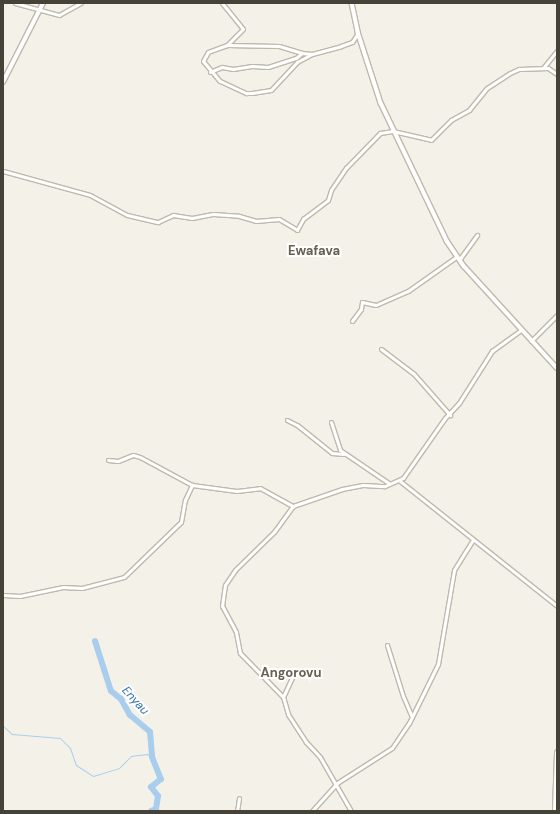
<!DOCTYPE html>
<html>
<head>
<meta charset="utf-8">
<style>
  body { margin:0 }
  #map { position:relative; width:560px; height:814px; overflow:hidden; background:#f4f1e9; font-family:"DM Sans",sans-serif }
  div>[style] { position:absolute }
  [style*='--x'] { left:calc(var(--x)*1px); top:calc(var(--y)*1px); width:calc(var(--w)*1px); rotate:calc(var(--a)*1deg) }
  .stream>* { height:1px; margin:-0.5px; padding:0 0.5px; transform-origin:0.5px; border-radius:0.5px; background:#a9ceed }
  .river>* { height:6px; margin:-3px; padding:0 3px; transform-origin:3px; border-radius:3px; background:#a9ceed }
  .roads { filter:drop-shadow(1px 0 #bfb9ac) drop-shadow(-1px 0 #bfb9ac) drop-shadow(0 1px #bfb9ac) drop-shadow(0 -1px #bfb9ac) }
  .minor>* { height:3px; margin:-1.5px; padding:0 1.5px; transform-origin:1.5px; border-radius:1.5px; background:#fff }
  .tertiary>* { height:3.5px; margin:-1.75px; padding:0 1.75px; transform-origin:1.75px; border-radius:1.75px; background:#fff }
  span { translate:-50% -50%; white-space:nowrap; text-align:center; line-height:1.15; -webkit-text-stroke:4px #fff; paint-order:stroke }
  .water-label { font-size:12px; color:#3675ae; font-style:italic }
  .quarter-label { font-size:13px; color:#696050; font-weight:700 }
  .frame { position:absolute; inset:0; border:4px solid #474238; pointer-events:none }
</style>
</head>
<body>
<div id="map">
  <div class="stream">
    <div style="--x:3;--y:726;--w:12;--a:42"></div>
    <div style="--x:12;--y:734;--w:48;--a:4.8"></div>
    <div style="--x:60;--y:738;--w:14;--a:45"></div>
    <div style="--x:70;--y:748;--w:18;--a:71"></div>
    <div style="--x:76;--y:765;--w:20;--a:33"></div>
    <div style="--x:93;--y:776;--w:27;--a:-17"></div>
    <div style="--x:119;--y:768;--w:17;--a:-45"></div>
    <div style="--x:131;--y:756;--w:16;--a:-7"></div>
    <div style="--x:147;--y:754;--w:6;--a:31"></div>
  </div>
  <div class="river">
    <div style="--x:95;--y:641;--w:52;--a:72.3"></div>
    <div style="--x:111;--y:691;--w:13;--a:39"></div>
    <div style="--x:121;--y:699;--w:18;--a:61"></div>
    <div style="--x:130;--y:715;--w:26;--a:40"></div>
    <div style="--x:150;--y:732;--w:25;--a:85"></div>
    <div style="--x:152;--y:757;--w:24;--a:68"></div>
    <div style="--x:161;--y:779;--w:13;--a:141"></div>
    <div style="--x:151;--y:787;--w:11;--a:52"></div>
    <div style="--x:158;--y:796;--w:13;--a:99"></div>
    <div style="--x:156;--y:809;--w:5;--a:158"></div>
  </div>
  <div class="roads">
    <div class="minor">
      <div style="--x:15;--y:3;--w:46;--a:15.3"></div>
      <div style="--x:59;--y:15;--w:25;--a:-29"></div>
      <div style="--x:222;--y:3;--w:33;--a:51"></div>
      <div style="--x:243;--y:29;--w:23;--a:135"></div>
      <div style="--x:302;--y:53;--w:24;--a:-163"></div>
      <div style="--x:279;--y:46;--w:52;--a:-178.9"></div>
      <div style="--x:227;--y:45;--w:20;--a:160"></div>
      <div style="--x:208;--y:52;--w:10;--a:119"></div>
      <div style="--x:203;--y:61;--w:26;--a:50"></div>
      <div style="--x:220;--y:81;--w:29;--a:25"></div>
      <div style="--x:246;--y:93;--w:6;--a:0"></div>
      <div style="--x:252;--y:93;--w:19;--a:-9"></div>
      <div style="--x:271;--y:90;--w:38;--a:-47"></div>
      <div style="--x:297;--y:62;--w:17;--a:-28"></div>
      <div style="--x:543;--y:68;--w:22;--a:-51"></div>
      <div style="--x:210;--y:72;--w:13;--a:-23"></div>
      <div style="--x:222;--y:67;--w:11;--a:10"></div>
      <div style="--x:233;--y:69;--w:19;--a:-9"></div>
      <div style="--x:252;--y:66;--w:16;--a:4"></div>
      <div style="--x:268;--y:67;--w:29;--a:-18"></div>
      <div style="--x:296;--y:58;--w:8;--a:-40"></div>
      <div style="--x:302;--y:53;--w:10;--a:6"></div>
      <div style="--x:312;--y:54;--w:30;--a:-15"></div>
      <div style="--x:341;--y:46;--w:12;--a:-20"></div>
      <div style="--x:352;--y:42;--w:11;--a:-56"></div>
      <div style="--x:3;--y:171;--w:90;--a:15.4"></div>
      <div style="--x:90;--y:195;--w:42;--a:28.4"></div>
      <div style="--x:127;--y:215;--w:32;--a:13"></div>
      <div style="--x:158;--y:222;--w:17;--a:-25"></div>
      <div style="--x:173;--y:215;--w:19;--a:9"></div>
      <div style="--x:192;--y:218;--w:21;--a:-11"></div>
      <div style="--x:213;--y:214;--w:26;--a:4"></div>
      <div style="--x:239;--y:216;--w:18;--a:16"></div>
      <div style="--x:256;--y:221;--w:23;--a:-5"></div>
      <div style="--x:279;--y:219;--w:21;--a:31"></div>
      <div style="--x:297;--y:230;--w:13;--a:-61"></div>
      <div style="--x:303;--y:219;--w:31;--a:-37"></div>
      <div style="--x:328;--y:200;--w:10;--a:-73"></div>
      <div style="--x:331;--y:190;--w:27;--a:-56"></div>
      <div style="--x:346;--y:168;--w:49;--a:-45.8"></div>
      <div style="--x:380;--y:133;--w:13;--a:-9"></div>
      <div style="--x:393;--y:131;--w:39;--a:13"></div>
      <div style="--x:431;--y:140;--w:28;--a:-45"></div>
      <div style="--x:451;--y:120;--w:21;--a:-29"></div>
      <div style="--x:469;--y:110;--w:28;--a:-51"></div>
      <div style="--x:487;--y:88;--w:27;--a:-33"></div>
      <div style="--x:510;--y:73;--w:10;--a:-24"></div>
      <div style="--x:519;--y:69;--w:29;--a:-2"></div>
      <div style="--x:548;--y:68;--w:11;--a:34"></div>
      <div style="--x:459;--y:260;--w:31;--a:-54"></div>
      <div style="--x:352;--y:321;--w:15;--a:-53"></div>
      <div style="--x:361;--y:309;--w:7;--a:-82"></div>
      <div style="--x:362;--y:302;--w:14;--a:12"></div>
      <div style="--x:376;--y:305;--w:35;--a:-24"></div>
      <div style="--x:408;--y:291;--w:59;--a:-35.3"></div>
      <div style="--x:531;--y:341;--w:37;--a:-45"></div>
      <div style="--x:381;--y:349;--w:41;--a:37.1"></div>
      <div style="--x:414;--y:374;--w:55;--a:48.7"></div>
      <div style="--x:287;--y:420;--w:11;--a:27"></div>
      <div style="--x:297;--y:425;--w:45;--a:38.7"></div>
      <div style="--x:332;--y:453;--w:12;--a:5"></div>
      <div style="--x:331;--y:422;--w:29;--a:72"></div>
      <div style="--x:340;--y:450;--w:60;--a:34.2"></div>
      <div style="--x:108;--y:460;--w:10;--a:6"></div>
      <div style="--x:118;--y:461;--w:16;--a:-22"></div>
      <div style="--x:133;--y:455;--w:7;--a:16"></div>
      <div style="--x:140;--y:457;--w:59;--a:28.3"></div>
      <div style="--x:400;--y:481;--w:201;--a:38.5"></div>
      <div style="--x:3;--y:595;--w:17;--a:3"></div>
      <div style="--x:20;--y:596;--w:44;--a:-11.8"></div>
      <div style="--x:63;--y:587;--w:19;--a:3"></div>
      <div style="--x:82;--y:588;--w:43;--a:-14.7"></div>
      <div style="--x:124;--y:577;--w:79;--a:-44"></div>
      <div style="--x:181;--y:522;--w:22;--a:-80"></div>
      <div style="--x:185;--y:500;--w:17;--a:-65"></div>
      <div style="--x:192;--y:485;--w:45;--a:7.6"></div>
      <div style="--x:237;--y:491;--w:23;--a:-7"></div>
      <div style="--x:260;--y:488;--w:38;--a:29"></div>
      <div style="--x:387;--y:645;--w:53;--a:72.6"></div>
      <div style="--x:403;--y:696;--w:23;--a:67"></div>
      <div style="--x:283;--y:697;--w:29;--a:-65"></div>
      <div style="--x:237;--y:811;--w:13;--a:-81"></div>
      <div style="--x:312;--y:811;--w:38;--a:-48"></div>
      <div style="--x:337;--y:783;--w:65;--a:-32.5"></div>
      <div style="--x:392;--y:748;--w:30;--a:-56"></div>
      <div style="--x:409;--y:723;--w:66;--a:-63.8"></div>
      <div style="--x:438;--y:664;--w:95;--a:-80.3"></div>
      <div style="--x:454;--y:570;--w:34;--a:-58"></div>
      <div style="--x:351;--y:811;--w:62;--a:-119.9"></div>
      <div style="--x:320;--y:757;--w:21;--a:-133"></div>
      <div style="--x:306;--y:742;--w:33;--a:-123"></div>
      <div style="--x:288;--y:714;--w:18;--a:-106"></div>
      <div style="--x:283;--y:697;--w:62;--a:-134.3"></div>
      <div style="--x:240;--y:653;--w:21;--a:-101"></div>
      <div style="--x:236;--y:632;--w:30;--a:-118"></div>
      <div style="--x:222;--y:606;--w:21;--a:-82"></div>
      <div style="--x:225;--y:585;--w:18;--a:-56"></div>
      <div style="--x:235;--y:570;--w:54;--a:-44.3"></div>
      <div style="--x:274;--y:532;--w:32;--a:-54"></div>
      <div style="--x:293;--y:506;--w:52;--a:-19.1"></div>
      <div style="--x:342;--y:489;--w:21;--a:-11"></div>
      <div style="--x:363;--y:485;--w:22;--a:3"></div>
      <div style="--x:385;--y:486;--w:20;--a:-24"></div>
      <div style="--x:403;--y:478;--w:73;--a:-55"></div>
      <div style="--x:445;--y:418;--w:21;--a:-47"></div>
      <div style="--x:459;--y:403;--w:62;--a:-57.6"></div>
      <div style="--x:492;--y:351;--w:36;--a:-36"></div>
    </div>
    <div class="tertiary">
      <div style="--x:352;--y:3;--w:30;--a:78"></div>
      <div style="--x:358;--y:32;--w:75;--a:72.1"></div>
      <div style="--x:381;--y:103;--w:153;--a:64.4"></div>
      <div style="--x:447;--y:241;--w:30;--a:56"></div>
      <div style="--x:464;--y:266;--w:138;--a:47.6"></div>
      <div style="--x:3;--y:82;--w:89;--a:-63.1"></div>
      <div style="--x:555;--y:811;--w:58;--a:-88"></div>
    </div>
  </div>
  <div class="water-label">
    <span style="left:135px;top:701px;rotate:48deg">Enyau</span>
  </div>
  <div class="quarter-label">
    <span style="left:314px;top:251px">Ewafava</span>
    <span style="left:291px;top:673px">Angorovu</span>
  </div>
  <div class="frame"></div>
</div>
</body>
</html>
